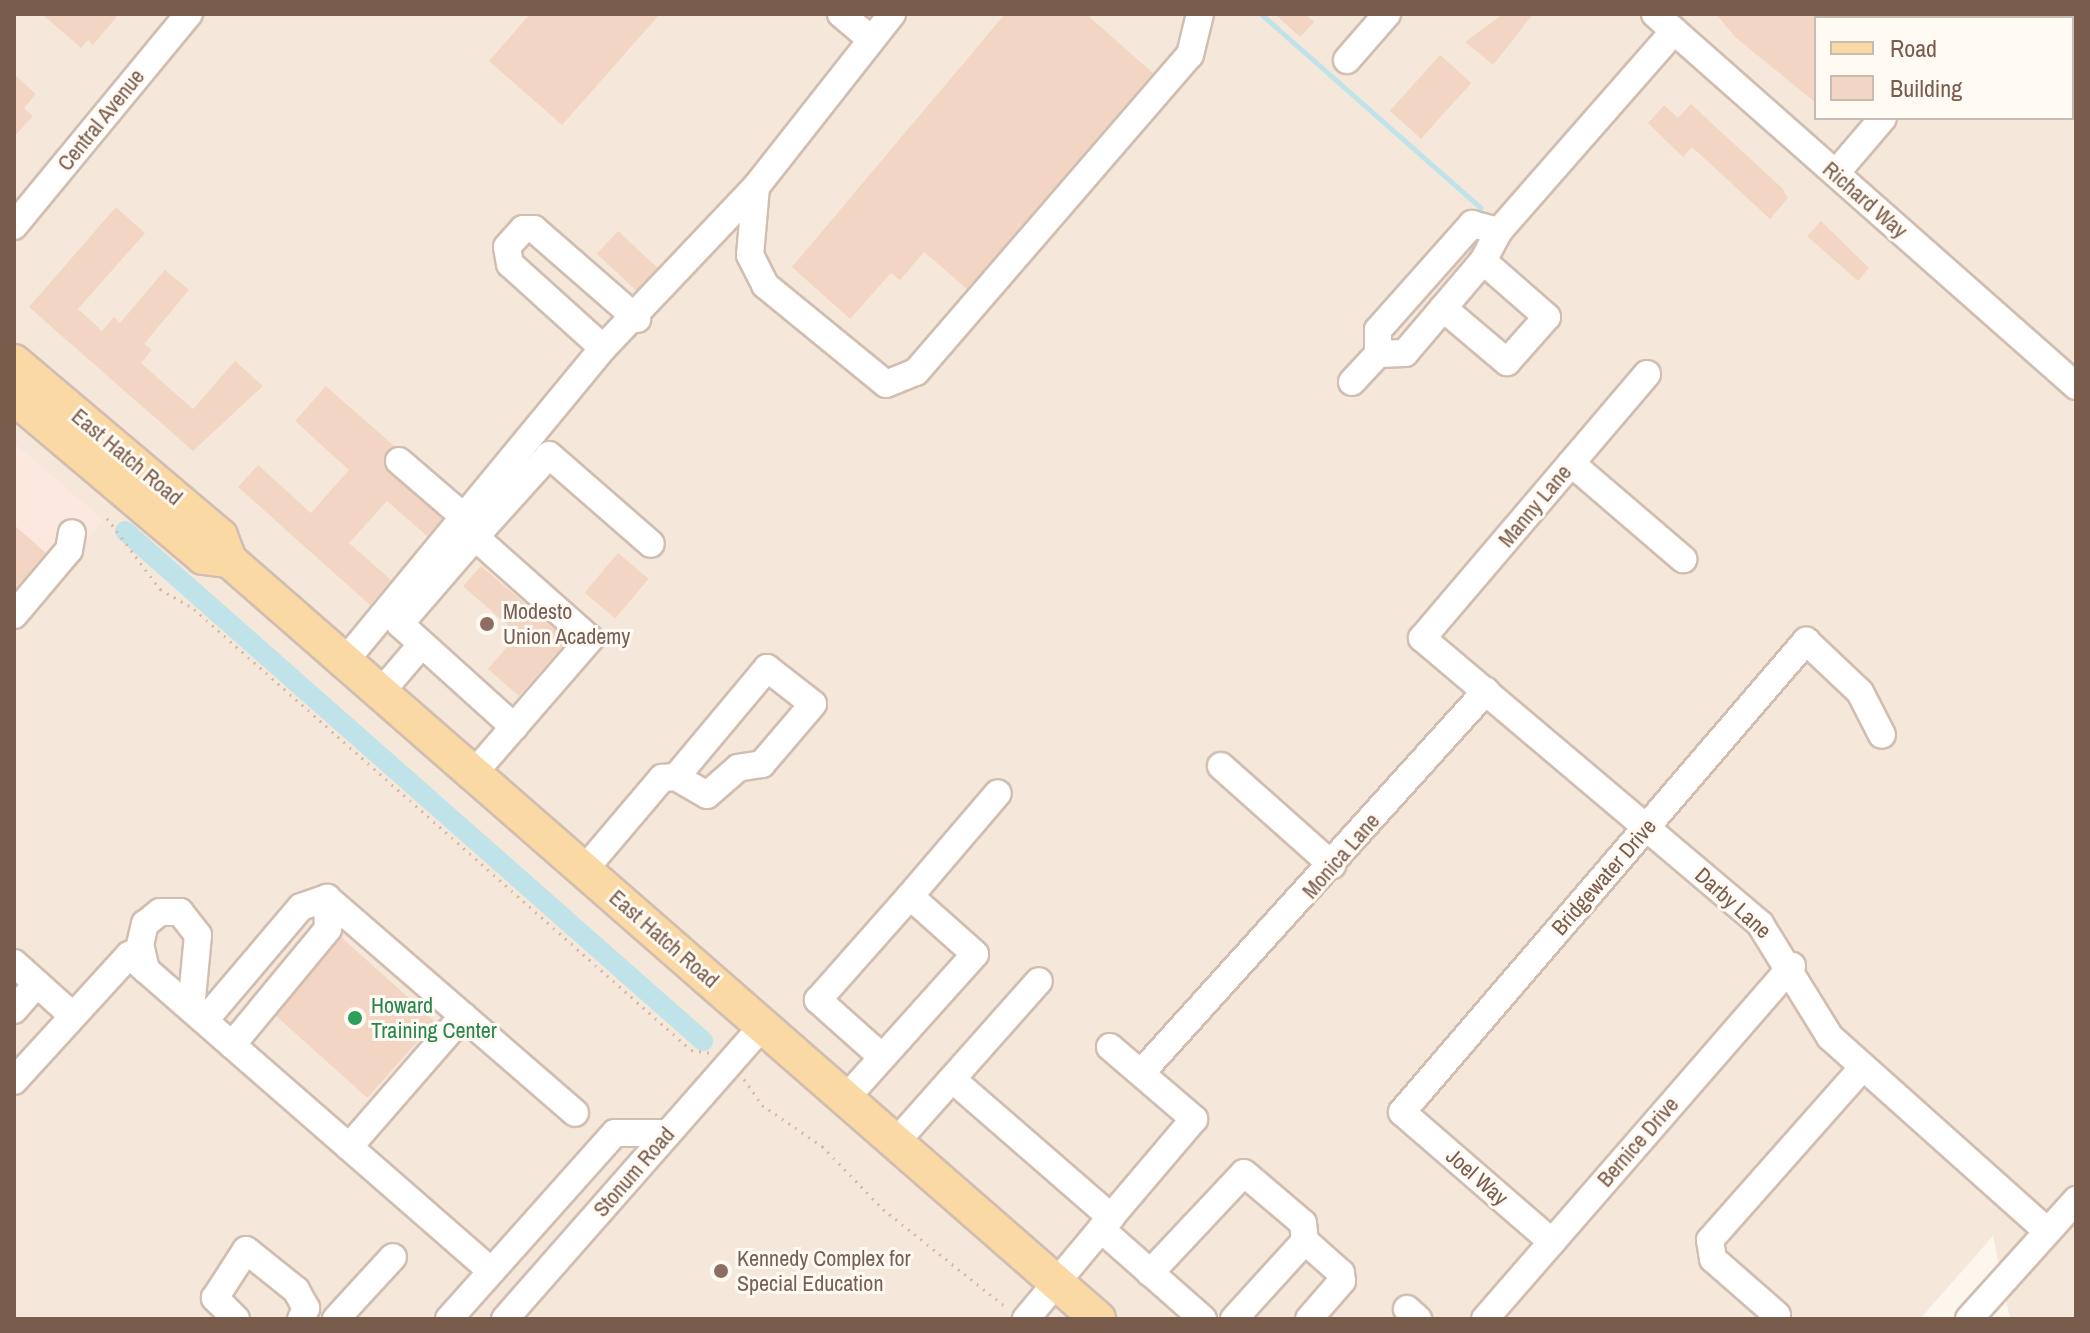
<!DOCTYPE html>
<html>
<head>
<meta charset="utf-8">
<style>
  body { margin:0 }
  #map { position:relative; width:2090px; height:1333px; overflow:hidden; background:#fdf6ec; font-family:"Archivo Narrow",sans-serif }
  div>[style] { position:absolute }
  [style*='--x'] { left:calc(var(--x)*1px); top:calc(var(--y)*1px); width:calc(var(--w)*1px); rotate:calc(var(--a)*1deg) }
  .residential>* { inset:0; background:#f5e8da }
  .commercial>* { inset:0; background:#fde8e0 }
  .stream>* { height:5px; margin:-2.5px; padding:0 2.5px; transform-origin:2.5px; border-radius:2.5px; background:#bfe3e8 }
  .canal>* { height:20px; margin:-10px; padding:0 10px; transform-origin:10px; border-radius:10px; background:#bfe3e8 }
  .building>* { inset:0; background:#f3d5c3; transform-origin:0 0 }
  .path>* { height:3px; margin-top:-1.5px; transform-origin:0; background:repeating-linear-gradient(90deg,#d9b8a5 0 2px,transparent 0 8px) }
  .roads { filter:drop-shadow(2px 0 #d1beb0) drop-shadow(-2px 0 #d1beb0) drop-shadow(0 2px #d1beb0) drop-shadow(0 -2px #d1beb0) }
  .minor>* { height:26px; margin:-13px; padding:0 13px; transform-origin:13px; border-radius:13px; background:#fff }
  .major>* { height:34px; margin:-17px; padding:0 17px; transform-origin:17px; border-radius:17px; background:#fbd9a5 }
  .dots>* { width:22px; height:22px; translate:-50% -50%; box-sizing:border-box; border:4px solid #fffaf3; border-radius:50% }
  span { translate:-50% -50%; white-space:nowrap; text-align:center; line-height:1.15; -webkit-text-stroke:6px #fffaf3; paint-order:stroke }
  .street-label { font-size:22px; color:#7a5c4d }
  .education-label { font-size:22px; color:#785e54 }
  .left { translate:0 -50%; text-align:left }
  .leisure-label { font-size:22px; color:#27864d }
  .frame { position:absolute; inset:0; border:16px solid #7a5c4d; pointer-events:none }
  .legend { position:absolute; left:1814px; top:16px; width:260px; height:104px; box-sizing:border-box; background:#fffaf3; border:2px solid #cabbb1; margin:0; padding:10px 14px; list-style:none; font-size:24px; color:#7a5c4d }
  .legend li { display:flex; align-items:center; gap:16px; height:40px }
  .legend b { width:40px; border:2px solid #cabbb1 }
</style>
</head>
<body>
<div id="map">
  <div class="residential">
    <div style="clip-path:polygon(evenodd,14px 14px,2076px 14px,2076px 1319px,2010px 1319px,1993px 1236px,1920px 1319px,14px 1319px,14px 14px,1816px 18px,2072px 18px,2072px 118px,1816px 118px,1816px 18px)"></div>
  </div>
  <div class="commercial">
    <div style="clip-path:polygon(14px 443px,103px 520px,14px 629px)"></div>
  </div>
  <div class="stream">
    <div style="--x:1261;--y:14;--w:293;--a:41.4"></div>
  </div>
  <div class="canal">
    <div style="--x:125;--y:531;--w:771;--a:41.42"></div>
  </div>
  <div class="building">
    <div style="clip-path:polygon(42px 14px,119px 14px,93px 45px,88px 40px,81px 48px)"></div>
    <div style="clip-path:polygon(530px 14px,660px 14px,562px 125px,489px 61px)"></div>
    <div style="clip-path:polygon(1005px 14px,1086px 14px,1153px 73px,967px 289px,924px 252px,900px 280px,891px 273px,850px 319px,792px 267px)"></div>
    <div style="clip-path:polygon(1275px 14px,1305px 14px,1314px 22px,1300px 37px)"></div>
    <div style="clip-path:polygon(1503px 14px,1533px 14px,1493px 65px,1465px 42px)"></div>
    <div style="clip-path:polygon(1716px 14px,1816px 14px,1816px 103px,1735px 37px)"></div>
    <div style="left:1440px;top:55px;width:42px;height:75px;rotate:42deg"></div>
    <div style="clip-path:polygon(14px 74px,36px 94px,24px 108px,33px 116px,14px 137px)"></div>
    <div style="clip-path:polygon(1691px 104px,1782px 188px,1788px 198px,1770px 219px,1692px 147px,1683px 157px,1648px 123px,1664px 105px,1678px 118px)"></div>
    <div style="clip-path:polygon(116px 207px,145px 233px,78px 309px,102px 331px,114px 317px,120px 323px,165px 270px,189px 290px,144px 344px,152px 350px,141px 363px,193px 409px,235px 361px,263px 386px,193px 451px,29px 307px)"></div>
    <div style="clip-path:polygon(1821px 221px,1869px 268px,1858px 281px,1807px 236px)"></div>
    <div style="left:618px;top:231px;width:54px;height:31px;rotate:43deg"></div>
    <div style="clip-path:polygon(326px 386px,394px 446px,384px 467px,442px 519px,427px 536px,387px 501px,349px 543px,391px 580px,370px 605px,238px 487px,258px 465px,311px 513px,349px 470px,295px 421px)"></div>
    <div style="clip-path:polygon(14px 525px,46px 553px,14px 590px)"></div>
    <div style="left:618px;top:553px;width:40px;height:52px;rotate:40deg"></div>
    <div style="clip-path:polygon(481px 566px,568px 640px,519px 696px,488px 669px,518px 634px,463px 586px)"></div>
    <div style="left:341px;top:937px;width:127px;height:102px;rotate:42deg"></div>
  </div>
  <div class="path">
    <div style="--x:107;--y:518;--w:89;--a:53.3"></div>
    <div style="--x:160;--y:589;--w:39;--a:30"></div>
    <div style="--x:194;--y:609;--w:664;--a:41.58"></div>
    <div style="--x:691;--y:1050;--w:18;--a:9"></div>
    <div style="--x:744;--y:1079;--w:32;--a:55"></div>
    <div style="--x:762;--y:1105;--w:73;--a:34.3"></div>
    <div style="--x:822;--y:1146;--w:88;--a:45.9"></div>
    <div style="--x:883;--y:1209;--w:159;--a:38.6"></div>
  </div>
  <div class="roads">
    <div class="minor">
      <div style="--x:841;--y:14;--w:38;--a:40"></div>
      <div style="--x:892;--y:14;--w:220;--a:128.2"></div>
      <div style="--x:756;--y:187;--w:68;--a:95"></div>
      <div style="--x:750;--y:255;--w:34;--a:63"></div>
      <div style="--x:765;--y:285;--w:156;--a:39.3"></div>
      <div style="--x:886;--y:384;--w:32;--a:-22"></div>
      <div style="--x:916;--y:372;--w:419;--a:-49.2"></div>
      <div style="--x:1190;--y:55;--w:42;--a:-76.3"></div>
      <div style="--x:1655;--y:14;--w:562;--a:41.46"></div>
      <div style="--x:1909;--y:14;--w:6;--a:39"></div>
      <div style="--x:1347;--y:60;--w:61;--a:-49"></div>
      <div style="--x:1836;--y:173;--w:72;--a:-49.5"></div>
      <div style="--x:14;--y:226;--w:275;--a:-50.5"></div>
      <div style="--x:1443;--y:308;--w:84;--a:40.2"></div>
      <div style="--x:1507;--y:362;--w:60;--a:-48.4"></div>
      <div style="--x:1547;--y:317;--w:85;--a:-138.8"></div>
      <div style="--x:603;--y:348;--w:125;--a:-137.9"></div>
      <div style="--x:510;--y:264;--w:17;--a:-100"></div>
      <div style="--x:507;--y:247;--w:24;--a:-48"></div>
      <div style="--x:523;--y:229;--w:11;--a:0"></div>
      <div style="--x:534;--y:229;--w:137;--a:41.1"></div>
      <div style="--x:1378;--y:354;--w:24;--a:-90"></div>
      <div style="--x:1378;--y:330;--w:142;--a:-48.4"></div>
      <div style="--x:1472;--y:224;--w:28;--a:15"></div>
      <div style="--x:1647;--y:374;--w:347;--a:130.4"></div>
      <div style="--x:1422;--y:638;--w:443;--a:40.2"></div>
      <div style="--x:1760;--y:924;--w:133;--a:58.2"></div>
      <div style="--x:1830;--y:1037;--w:290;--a:41.8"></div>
      <div style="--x:1352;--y:382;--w:38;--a:-47"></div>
      <div style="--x:1378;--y:354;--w:27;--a:-2"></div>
      <div style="--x:1405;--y:353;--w:121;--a:-49.7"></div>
      <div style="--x:1483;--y:261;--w:34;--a:-62"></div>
      <div style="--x:1499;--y:231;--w:266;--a:-48.8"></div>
      <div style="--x:399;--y:461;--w:94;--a:40.7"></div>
      <div style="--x:1571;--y:463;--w:148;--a:40.6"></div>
      <div style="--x:475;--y:537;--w:110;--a:-47.9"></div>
      <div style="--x:549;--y:455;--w:135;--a:41.1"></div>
      <div style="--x:14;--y:615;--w:85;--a:-49.8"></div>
      <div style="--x:69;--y:550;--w:17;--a:-80"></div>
      <div style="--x:345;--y:661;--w:406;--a:-50.5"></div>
      <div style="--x:603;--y:348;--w:222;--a:-46.5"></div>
      <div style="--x:381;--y:692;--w:63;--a:-49.5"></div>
      <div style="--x:1221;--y:766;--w:149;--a:41.7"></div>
      <div style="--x:474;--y:773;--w:177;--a:-49.1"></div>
      <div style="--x:590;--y:639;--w:154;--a:-138.4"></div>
      <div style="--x:475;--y:537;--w:115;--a:130.8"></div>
      <div style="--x:400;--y:624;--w:154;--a:42.1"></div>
      <div style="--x:584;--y:870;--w:121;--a:-49.7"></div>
      <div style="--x:662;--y:778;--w:14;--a:-4"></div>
      <div style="--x:676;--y:777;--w:142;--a:-50.1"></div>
      <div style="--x:767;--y:668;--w:58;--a:38"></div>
      <div style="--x:813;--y:704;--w:79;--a:130.4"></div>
      <div style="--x:762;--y:764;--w:24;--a:171"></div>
      <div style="--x:738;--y:768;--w:41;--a:138.9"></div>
      <div style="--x:707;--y:795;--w:36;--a:-150"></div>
      <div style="--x:327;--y:898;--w:328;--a:40.9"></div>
      <div style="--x:14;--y:963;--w:79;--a:41.9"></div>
      <div style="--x:146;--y:970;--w:26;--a:-103"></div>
      <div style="--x:140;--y:945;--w:22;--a:-77"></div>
      <div style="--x:145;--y:924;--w:19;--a:-39"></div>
      <div style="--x:160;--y:912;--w:20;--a:0"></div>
      <div style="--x:180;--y:912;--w:29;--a:52"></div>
      <div style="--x:198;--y:935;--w:74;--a:95.4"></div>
      <div style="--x:14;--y:1010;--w:35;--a:-49"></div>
      <div style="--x:205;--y:1020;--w:148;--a:-49.7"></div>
      <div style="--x:301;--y:907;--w:28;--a:-19"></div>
      <div style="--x:232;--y:1045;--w:151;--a:-50.4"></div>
      <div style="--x:328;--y:929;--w:31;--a:-92"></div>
      <div style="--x:1110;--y:1047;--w:111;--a:40.6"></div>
      <div style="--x:1194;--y:1119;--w:128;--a:130.3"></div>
      <div style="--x:882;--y:1057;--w:86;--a:-138.3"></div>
      <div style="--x:818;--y:1000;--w:139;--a:-48.5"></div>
      <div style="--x:1141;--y:1073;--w:515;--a:-47.91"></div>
      <div style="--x:952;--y:1079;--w:211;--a:41"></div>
      <div style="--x:1111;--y:1217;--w:133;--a:129.8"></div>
      <div style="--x:14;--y:1081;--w:171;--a:-47.6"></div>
      <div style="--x:129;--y:955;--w:481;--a:41.1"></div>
      <div style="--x:846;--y:1098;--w:193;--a:-48.1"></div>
      <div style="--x:975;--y:954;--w:87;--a:-138.3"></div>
      <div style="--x:910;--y:896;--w:135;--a:-49.5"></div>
      <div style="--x:896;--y:1142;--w:215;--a:-48.4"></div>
      <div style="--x:349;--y:1147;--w:174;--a:-49"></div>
      <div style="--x:1101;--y:1229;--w:136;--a:41.4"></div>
      <div style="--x:1552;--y:1242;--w:198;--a:-139.1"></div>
      <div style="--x:1402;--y:1112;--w:621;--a:-49.38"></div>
      <div style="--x:1806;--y:641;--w:74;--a:43.4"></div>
      <div style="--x:1860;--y:692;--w:48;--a:62.9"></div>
      <div style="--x:1150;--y:1273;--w:137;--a:-46.8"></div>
      <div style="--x:1244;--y:1173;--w:77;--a:40.3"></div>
      <div style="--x:1303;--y:1223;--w:18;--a:84"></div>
      <div style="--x:1305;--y:1241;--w:48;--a:41.6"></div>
      <div style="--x:1341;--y:1273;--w:8;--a:83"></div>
      <div style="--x:1342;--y:1281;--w:50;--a:131"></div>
      <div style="--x:1407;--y:1309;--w:15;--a:42"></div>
      <div style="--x:1777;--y:1315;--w:85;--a:-138.8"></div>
      <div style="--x:1713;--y:1259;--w:19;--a:-99"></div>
      <div style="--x:1710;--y:1240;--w:231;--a:-48.5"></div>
      <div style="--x:236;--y:1319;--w:30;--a:-135"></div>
      <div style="--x:215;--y:1298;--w:57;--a:-57.1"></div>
      <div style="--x:246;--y:1250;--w:64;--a:38.7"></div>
      <div style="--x:296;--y:1290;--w:21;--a:61"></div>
      <div style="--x:306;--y:1308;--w:12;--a:114"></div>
      <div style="--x:336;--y:1319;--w:84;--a:-47.4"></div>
      <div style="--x:449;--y:1319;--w:249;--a:-48.3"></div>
      <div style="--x:615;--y:1133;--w:53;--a:0"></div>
      <div style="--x:505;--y:1319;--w:390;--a:-48.7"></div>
      <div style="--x:1234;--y:1319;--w:105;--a:-47.7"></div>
      <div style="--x:1485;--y:1319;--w:468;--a:-49"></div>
      <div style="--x:1969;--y:1319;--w:160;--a:-48"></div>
    </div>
    <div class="major">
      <div style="--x:14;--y:362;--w:270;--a:40.2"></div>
      <div style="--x:220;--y:536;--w:26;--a:69"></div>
      <div style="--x:229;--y:560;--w:1154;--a:41.13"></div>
      <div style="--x:14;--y:397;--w:248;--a:40.2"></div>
      <div style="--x:203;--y:557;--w:26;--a:7"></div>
    </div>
  </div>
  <div class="dots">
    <div style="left:487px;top:624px;background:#8d6e63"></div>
    <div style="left:355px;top:1018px;background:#2e9e5b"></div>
    <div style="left:721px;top:1271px;background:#8d6e63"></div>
  </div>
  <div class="street-label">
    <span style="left:101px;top:120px;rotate:-51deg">Central Avenue</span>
    <span style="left:1865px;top:200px;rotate:41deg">Richard Way</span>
    <span style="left:127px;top:457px;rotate:40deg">East Hatch Road</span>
    <span style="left:1535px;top:506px;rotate:-50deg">Manny Lane</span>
    <span style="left:1341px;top:856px;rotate:-49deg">Monica Lane</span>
    <span style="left:1604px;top:877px;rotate:-49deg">Bridgewater Drive</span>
    <span style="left:1733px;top:903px;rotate:42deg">Darby Lane</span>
    <span style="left:664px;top:939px;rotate:41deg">East Hatch Road</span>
    <span style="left:1638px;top:1142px;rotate:-49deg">Bernice Drive</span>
    <span style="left:634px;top:1172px;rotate:-49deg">Stonum Road</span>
    <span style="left:1477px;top:1177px;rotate:41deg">Joel Way</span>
  </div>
  <div class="education-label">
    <span class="left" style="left:503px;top:624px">Modesto<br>Union Academy</span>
    <span class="left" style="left:737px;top:1271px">Kennedy Complex for<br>Special Education</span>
  </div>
  <div class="leisure-label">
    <span class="left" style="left:371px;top:1018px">Howard<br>Training Center</span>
  </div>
  <div class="frame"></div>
  <ul class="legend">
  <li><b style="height:10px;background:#fbd9a5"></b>Road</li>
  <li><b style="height:22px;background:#f3d5c3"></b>Building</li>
  </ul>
</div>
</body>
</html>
